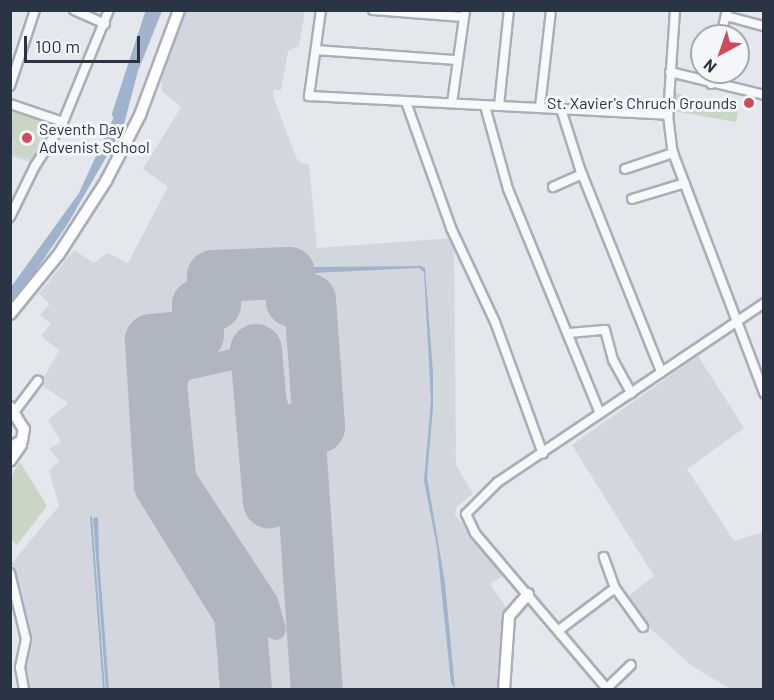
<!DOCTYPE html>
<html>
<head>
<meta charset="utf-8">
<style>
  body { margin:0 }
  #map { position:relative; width:774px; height:700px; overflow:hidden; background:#e4e7ec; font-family:Barlow,sans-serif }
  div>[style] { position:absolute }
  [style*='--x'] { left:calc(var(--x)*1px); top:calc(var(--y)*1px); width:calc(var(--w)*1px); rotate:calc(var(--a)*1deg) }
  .built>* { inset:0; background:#d2d6de }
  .green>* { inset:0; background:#c9d6c5 }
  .water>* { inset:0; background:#9fb4cc }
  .stream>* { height:2px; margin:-1px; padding:0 1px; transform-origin:1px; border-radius:1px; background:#9fb4cc }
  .canal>* { height:8px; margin:-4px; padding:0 4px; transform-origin:4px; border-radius:4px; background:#9fb4cc }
  .taxiway>* { height:21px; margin:-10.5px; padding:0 10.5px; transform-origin:10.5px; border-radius:10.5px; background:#b0b6c1 }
  .runway>* { height:52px; margin:-26px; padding:0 26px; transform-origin:26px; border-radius:26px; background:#b0b6c1 }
  .roads { filter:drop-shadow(2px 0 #a9aeb7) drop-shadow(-2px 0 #a9aeb7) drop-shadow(0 2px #a9aeb7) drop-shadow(0 -2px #a9aeb7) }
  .street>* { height:8px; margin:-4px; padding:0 4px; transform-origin:4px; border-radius:4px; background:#f7f8fa }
  .secondary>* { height:10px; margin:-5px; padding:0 5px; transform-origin:5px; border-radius:5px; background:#fff }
  .dots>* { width:16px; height:16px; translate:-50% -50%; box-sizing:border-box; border:3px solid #f4f6f9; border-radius:50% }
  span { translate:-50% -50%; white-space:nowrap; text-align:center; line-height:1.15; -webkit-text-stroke:6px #f4f6f9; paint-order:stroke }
  .poi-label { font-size:16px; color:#2b3445 }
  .right { translate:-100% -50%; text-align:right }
  .left { translate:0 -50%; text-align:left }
  .frame { position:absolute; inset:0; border:12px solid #2b3445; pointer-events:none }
  .north { position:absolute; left:690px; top:24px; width:60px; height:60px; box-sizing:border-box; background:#f4f6f9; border:2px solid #a4a8b1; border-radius:50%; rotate:220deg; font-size:16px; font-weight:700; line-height:24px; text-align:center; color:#2b3445 }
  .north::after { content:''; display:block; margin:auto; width:21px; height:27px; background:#d1495b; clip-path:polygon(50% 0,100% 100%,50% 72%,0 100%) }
  .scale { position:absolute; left:24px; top:36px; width:116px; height:27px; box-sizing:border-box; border:3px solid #2b3445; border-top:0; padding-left:8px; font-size:18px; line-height:21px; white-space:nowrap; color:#2b3445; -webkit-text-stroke:4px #f4f6f9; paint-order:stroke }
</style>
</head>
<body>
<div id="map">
  <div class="built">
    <div style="clip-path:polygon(184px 11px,305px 11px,299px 46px,288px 51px,281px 90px,274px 90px,273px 96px,298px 162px,309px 165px,317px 248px,454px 238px,456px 465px,473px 494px,456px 507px,455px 515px,505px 574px,490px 584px,506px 607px,500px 689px,28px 689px,23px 658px,30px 642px,12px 563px,59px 506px,49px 471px,59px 461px,49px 449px,61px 442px,48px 420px,68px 403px,40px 384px,59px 350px,41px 336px,51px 324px,40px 315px,50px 304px,39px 294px,74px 250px,94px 263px,107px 253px,128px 263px,168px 187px,143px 169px,181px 107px,162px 91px,161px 66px)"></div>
    <div style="clip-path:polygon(11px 105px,52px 121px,33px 163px,11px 156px)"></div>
    <div style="clip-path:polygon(698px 356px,744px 428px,687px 469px,734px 541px,763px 532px,763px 689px,731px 689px,692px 666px,621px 602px,654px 576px,572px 445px)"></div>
  </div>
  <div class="green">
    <div style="clip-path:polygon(672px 92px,738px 110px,736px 122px,674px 111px)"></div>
    <div style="clip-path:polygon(13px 111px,44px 124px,31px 159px,13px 152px,17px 140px,11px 138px)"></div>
    <div style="clip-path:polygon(20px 462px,47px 506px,17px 545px,11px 540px,10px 478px)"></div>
  </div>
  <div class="water">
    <div style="clip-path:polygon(152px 11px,162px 11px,138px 71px,123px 128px,67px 225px,11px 307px,11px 287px,79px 193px,128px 86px)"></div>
    <div style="clip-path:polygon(421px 266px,425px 268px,433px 372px,433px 408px,427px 477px,445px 583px,455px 689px,451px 683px,437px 547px,424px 481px,431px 400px,424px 272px,419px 268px,312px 273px,311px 267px)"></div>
    <div style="clip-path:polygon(98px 517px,99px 557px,109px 689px,106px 689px,94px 531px,93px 518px)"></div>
  </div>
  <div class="stream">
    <div style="--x:91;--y:517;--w:173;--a:85.7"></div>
  </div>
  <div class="canal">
    <div style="--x:116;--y:114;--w:109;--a:-71.9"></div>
  </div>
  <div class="taxiway">
    <div style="--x:265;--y:480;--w:76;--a:-80.9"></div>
    <div style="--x:277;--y:405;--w:41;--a:-104"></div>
    <div style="--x:267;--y:365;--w:11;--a:-139"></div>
    <div style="--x:259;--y:358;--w:18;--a:-177"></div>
    <div style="--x:241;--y:357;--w:60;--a:167.6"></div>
    <div style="--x:182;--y:370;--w:13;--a:117"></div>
    <div style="--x:176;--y:382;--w:94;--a:84.5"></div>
    <div style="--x:185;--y:476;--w:149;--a:56.7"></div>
    <div style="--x:267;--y:601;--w:29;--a:74"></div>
  </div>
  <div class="runway">
    <div style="--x:256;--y:350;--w:153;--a:85.1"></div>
    <div style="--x:246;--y:690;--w:76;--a:-94.5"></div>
    <div style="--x:240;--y:614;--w:152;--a:-121.8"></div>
    <div style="--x:160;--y:485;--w:145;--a:-93.6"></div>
    <div style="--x:151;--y:340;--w:47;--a:-6.1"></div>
    <div style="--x:198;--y:335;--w:30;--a:-90"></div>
    <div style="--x:198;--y:305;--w:17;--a:-3"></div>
    <div style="--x:215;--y:304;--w:28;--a:-94"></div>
    <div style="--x:213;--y:276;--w:76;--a:-2.3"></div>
    <div style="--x:289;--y:273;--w:28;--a:84"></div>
    <div style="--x:292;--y:301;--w:18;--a:-3"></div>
    <div style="--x:310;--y:300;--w:127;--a:85.9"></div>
    <div style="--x:319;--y:427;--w:20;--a:177"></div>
    <div style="--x:299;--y:428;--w:263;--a:86.1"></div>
  </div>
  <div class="roads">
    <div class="street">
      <div style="--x:74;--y:10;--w:34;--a:24"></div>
      <div style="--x:321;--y:10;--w:87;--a:97.9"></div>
      <div style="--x:309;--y:96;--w:360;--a:3"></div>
      <div style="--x:373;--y:10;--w:90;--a:4.4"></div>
      <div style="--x:675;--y:10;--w:105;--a:93.8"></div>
      <div style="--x:668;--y:115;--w:38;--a:83"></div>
      <div style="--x:673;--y:153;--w:257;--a:69.2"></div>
      <div style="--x:726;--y:16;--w:39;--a:15"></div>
      <div style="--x:721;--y:36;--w:27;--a:-77"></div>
      <div style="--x:316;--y:50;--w:141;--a:4.1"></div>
      <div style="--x:670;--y:72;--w:97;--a:13.7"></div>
      <div style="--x:711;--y:84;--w:12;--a:-81"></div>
      <div style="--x:10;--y:86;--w:80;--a:-71.8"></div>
      <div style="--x:406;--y:102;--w:134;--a:70.3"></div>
      <div style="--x:451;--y:228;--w:104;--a:64.9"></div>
      <div style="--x:495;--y:322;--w:140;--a:70"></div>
      <div style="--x:452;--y:103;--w:94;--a:-82"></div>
      <div style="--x:10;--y:104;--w:56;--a:18.8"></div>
      <div style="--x:485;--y:106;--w:86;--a:74.5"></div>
      <div style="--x:508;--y:189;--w:242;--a:67.7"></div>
      <div style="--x:499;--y:106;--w:97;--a:-84.1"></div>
      <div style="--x:540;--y:107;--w:98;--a:-83.5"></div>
      <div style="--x:561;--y:109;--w:63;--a:72.4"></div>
      <div style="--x:580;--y:169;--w:219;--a:68.2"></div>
      <div style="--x:625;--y:169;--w:51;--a:-18.4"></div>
      <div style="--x:553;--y:187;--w:32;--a:-24"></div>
      <div style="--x:632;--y:199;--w:55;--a:-16.8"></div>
      <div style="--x:10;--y:217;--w:57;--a:-63.9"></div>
      <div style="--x:35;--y:166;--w:52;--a:-57.5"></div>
      <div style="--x:63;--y:122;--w:121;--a:-67.7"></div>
      <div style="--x:569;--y:333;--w:36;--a:-5"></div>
      <div style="--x:605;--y:330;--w:31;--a:75"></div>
      <div style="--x:613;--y:360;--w:38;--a:61"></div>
      <div style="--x:15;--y:411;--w:38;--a:-53"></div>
      <div style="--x:10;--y:446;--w:15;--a:-28"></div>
      <div style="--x:10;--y:573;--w:68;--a:76.4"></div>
      <div style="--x:26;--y:639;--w:29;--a:102"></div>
      <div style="--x:20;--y:667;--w:23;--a:80"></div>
      <div style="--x:615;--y:588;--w:48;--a:54.3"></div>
      <div style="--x:559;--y:630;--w:70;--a:-36.9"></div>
      <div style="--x:615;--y:588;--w:33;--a:-110"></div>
      <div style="--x:607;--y:688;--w:33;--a:-44"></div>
      <div style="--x:608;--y:690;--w:206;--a:-130.3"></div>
      <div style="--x:475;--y:533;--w:21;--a:-115"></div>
      <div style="--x:466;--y:514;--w:45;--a:-45"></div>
      <div style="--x:498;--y:482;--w:321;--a:-33.9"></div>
    </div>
    <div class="secondary">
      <div style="--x:10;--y:314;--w:77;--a:-50.8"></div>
      <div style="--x:59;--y:254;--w:87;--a:-57.2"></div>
      <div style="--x:106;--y:181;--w:74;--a:-62.7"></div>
      <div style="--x:140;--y:115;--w:112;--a:-69.6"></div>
      <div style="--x:10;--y:407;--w:26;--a:58"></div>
      <div style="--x:24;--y:429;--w:16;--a:101"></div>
      <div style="--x:21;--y:445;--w:19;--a:125"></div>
      <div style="--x:504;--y:690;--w:74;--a:-86.1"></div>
      <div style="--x:509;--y:616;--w:29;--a:-49"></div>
    </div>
  </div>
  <div class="dots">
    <div style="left:749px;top:103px;background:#d1495b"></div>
    <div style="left:27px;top:138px;background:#d1495b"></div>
  </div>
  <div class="poi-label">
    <span class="right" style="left:737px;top:103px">St. Xavier's Chruch Grounds</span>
    <span class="left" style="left:39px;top:138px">Seventh Day<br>Advenist School</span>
  </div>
  <div class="frame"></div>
  <div class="north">N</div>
  <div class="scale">100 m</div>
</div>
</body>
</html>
